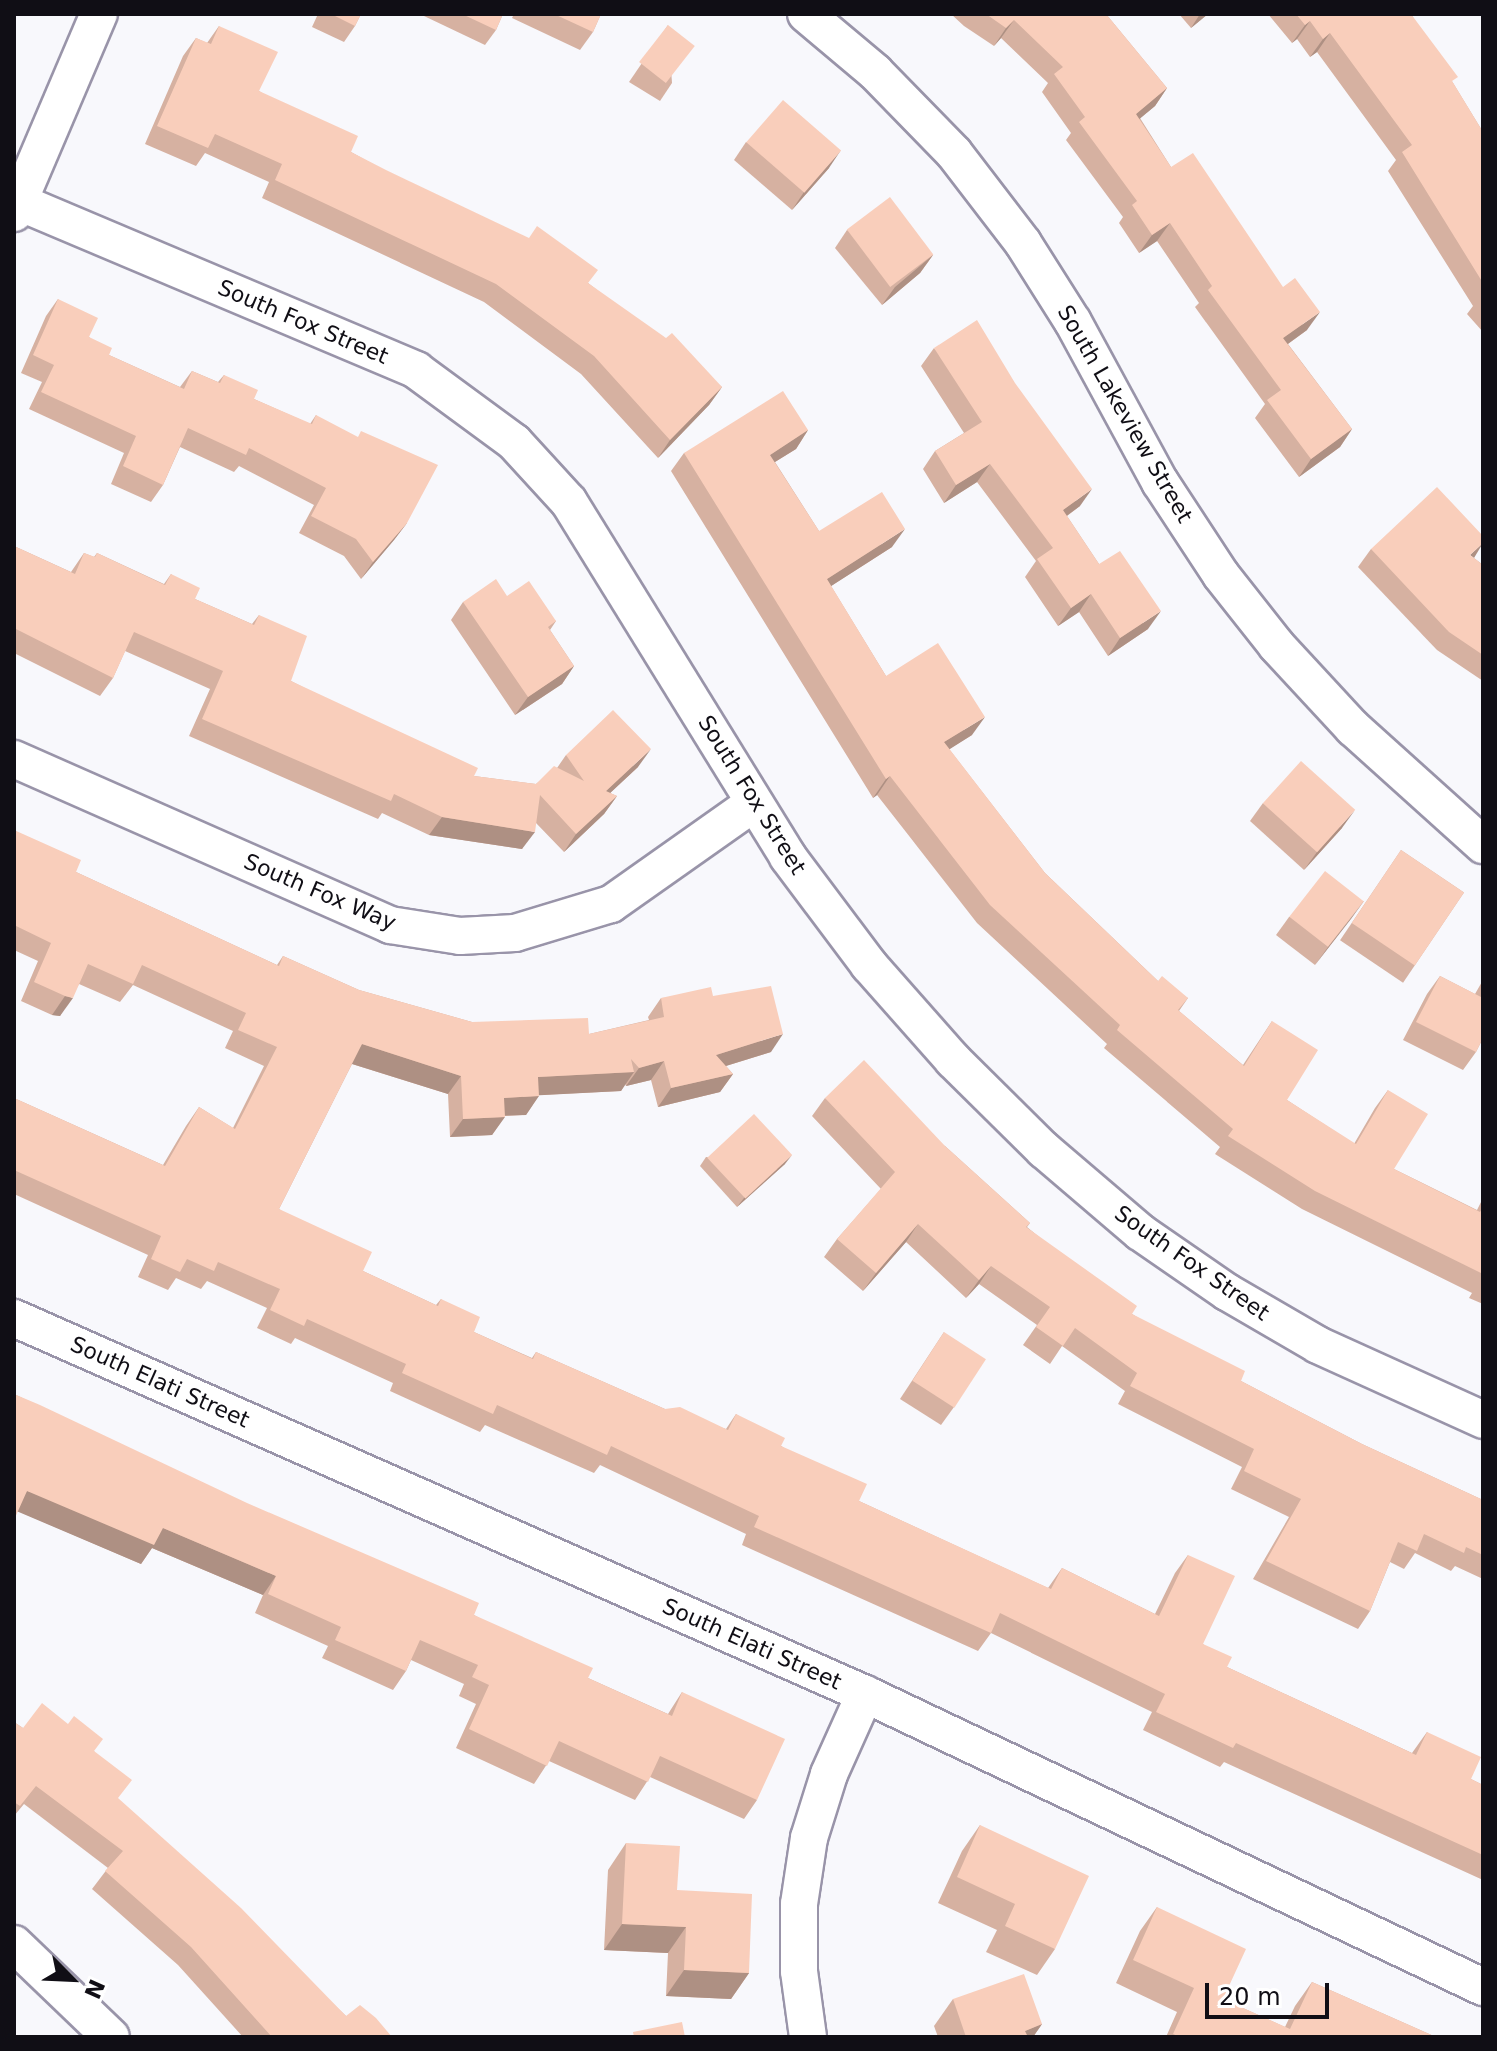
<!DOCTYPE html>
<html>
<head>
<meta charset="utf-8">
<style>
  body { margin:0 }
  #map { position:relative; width:1497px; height:2051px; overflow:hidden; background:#f8f8fc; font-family:"DejaVu Sans",sans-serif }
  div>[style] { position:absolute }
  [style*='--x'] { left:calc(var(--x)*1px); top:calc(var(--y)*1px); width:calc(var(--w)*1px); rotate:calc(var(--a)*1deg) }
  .roads { filter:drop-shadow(2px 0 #9994a9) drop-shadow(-2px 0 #9994a9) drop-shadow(0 2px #9994a9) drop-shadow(0 -2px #9994a9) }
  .minor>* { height:36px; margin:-18px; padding:0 18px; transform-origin:18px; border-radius:18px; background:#fff }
  .wall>* { inset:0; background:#d6b1a1; transform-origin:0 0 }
  .shaded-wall>* { inset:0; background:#ae9083 }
  .building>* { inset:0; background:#f9cebb; transform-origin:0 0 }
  span { translate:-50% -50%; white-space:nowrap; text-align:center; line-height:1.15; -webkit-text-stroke:6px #fff; paint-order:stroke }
  .street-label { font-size:22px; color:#100e15 }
  .frame { position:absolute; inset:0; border:16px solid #100e15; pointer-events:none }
  .north { position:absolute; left:32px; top:1939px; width:80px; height:80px; -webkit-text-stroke:6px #fff; paint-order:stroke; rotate:114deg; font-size:22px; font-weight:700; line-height:32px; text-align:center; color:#100e15 }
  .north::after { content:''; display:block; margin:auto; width:28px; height:36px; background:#100e15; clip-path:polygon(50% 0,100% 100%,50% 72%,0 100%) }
  .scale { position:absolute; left:1205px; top:1983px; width:124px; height:36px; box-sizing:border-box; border:4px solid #100e15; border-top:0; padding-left:10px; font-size:24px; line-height:28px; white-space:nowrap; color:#100e15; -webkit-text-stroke:6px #fff; paint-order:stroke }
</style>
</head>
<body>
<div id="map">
  <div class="roads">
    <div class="minor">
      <div style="--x:806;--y:14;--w:90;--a:40"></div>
      <div style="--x:875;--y:72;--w:113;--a:45.7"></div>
      <div style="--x:954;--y:153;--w:113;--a:52.5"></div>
      <div style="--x:1023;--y:243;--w:93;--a:57.7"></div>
      <div style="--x:1073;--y:322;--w:182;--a:61.5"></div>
      <div style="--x:1160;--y:482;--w:111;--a:56.7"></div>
      <div style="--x:1221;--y:575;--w:90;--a:51.7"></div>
      <div style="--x:1277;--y:646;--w:112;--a:47.2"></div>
      <div style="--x:1353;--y:728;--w:175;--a:42"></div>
      <div style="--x:19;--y:202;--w:431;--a:22.9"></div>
      <div style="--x:416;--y:370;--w:122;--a:36.3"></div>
      <div style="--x:514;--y:442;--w:81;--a:47.5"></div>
      <div style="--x:569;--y:502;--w:417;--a:58.3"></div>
      <div style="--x:788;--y:857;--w:135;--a:53.1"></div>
      <div style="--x:869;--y:965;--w:127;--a:48.5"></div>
      <div style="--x:953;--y:1060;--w:128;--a:44.7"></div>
      <div style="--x:1044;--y:1150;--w:126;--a:40.5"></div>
      <div style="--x:1140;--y:1232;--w:106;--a:34.6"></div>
      <div style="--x:1227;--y:1292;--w:105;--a:30.2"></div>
      <div style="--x:1318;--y:1345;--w:181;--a:24.4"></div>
      <div style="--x:14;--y:213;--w:216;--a:-66.9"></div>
      <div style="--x:14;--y:759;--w:411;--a:23.8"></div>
      <div style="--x:390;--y:925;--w:71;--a:8.9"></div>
      <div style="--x:460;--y:936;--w:55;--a:-3.1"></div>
      <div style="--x:515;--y:933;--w:100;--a:-16.8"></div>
      <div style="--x:611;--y:904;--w:174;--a:-35.2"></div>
      <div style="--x:14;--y:1318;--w:930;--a:23.84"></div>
      <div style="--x:865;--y:1694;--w:684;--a:25.37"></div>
      <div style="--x:14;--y:1944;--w:134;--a:43.8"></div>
      <div style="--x:808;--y:2037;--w:67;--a:-97.8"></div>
      <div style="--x:799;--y:1971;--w:67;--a:-90"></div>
      <div style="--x:799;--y:1904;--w:67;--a:-81.4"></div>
      <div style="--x:809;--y:1838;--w:67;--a:-72.6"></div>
      <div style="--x:829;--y:1774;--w:88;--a:-65.8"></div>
    </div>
  </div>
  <div class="wall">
    <div style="clip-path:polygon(318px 14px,361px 14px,355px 26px,344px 42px,312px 27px)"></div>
    <div style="clip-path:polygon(425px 14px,503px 14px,496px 30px,485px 45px,424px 16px)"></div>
    <div style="clip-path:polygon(514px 14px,601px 14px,593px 32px,580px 50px,512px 18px)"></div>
    <div style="clip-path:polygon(951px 14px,1106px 14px,1167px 88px,1155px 106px,1140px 118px,1171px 167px,1307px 330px,1288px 344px,1352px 429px,1340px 447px,1299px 477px,1255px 418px,1265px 404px,1195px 307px,1199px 303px,1157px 241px,1139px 253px,1119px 223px,1123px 217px,1066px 140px,1071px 133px,1042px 92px,1048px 83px,1001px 38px,994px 46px,964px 26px)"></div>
    <div style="clip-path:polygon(1179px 14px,1208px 14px,1191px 28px)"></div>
    <div style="clip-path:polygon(1268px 14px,1411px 14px,1483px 132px,1483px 332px,1467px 314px,1473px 306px,1388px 171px,1396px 160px,1317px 52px,1310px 57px,1297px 39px,1292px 43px)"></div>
    <div style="clip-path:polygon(668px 25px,672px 83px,660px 101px,629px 82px)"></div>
    <div style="clip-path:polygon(219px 26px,259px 91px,351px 152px,588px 283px,722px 387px,709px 405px,658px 458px,581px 374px,484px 302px,262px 198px,269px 182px,205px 153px,196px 166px,145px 144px,183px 56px,196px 38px,207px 43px)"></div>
    <div style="clip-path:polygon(746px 142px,829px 168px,792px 210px,734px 160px)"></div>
    <div style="clip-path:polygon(847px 230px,933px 255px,920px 273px,882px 305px,835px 248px)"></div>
    <div style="clip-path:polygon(58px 299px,89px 337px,109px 355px,180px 387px,192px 371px,218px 382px,224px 375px,254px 399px,310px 424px,316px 415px,407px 523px,394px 540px,361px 579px,344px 556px,299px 533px,314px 505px,239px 466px,234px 472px,180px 447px,163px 485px,151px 502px,111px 484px,124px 453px,29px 409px,42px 382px,21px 373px,46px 316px)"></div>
    <div style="clip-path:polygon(934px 348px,1080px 506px,1067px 516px,1099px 564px,1148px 629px,1108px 656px,1079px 612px,1058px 626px,1025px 577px,1036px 561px,977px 482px,944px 503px,923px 469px,935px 451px,964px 433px,921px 366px)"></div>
    <div style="clip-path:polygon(808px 430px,796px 449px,775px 462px,819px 531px,892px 547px,831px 586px,886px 676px,972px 735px,949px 749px,1045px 873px,1158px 981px,1188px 998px,1179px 1011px,1243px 1065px,1272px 1021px,1287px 1100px,1354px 1144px,1375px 1108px,1388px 1090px,1394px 1169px,1477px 1210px,1483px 1198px,1483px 1304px,1469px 1298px,1472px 1293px,1302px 1209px,1215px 1154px,1220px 1147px,1104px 1048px,1107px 1044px,977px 923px,877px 795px,873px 798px,671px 471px,684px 453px)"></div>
    <div style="clip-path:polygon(14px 546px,71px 572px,84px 553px,94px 557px,97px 553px,164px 584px,171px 574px,195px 599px,252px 624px,259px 615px,291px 681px,474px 776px,536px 784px,557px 768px,566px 755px,638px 767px,610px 793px,617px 796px,604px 814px,564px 852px,536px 823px,522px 849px,429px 835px,382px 813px,378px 819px,189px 736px,210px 689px,125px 651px,113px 678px,100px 696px,14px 653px)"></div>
    <div style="clip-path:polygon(1371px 549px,1474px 558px,1483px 565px,1483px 681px,1437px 650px,1358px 567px)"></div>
    <div style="clip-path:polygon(507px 596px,556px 621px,550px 630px,574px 666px,562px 684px,515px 715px,451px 620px,463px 602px)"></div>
    <div style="clip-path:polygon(1263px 803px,1342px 828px,1304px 870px,1250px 821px)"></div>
    <div style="clip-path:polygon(14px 830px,76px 872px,277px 965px,283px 956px,359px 990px,472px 1022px,589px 1034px,649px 1020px,648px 1017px,661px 998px,713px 996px,771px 1052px,726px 1066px,733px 1074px,720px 1092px,658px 1107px,651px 1080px,626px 1086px,625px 1084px,621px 1091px,539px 1095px,526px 1115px,505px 1116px,492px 1135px,450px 1137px,448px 1094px,352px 1064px,279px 1209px,363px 1271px,436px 1305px,441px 1299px,474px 1332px,532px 1358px,536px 1352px,665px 1409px,726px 1429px,736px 1414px,859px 1501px,1048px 1588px,1062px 1568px,1155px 1614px,1175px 1573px,1188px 1555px,1203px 1644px,1227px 1667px,1412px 1753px,1427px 1732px,1471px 1779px,1483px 1785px,1483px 1880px,1224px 1762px,1220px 1767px,1143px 1730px,1152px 1712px,991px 1633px,978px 1651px,742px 1545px,746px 1534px,600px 1465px,594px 1473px,485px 1425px,480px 1432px,390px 1391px,393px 1383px,295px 1338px,291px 1344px,257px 1328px,267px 1308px,207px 1281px,201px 1289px,176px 1278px,168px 1290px,138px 1277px,148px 1255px,14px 1194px,14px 1098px,163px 1165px,186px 1126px,199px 1107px,233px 1128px,264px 1066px,225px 1048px,233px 1031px,133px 985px,120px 1002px,79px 984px,60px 1016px,52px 1015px,21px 1001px,38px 961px,14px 950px)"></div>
    <div style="left:1401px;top:850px;width:76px;height:109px;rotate:34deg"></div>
    <div style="clip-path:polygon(1364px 901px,1315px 965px,1276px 935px,1289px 917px)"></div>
    <div style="clip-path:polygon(1440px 976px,1475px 994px,1483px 980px,1483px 1038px,1476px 1052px,1463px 1070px,1403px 1040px,1427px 994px)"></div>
    <div style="clip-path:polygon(825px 1098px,945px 1146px,1030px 1223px,1027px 1227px,1132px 1314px,1241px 1381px,1362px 1444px,1483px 1500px,1483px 1579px,1455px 1566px,1451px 1571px,1415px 1553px,1404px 1569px,1390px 1562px,1370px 1611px,1358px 1629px,1253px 1579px,1289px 1517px,1231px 1489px,1242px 1467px,1118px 1404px,1125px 1391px,1062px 1346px,1050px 1364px,1023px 1345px,1037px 1325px,979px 1284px,966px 1298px,906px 1242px,863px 1291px,824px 1257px,837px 1239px,881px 1189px,812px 1116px)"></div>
    <div style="clip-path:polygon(706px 1157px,785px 1164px,737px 1207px,700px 1166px)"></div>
    <div style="clip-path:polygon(944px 1332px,954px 1407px,941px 1425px,900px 1399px)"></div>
    <div style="clip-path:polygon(14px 1394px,474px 1615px,588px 1678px,668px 1714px,682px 1692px,757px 1800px,744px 1819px,650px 1777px,635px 1800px,549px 1761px,534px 1784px,456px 1748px,476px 1704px,459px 1696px,464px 1684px,411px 1660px,406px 1671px,393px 1690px,322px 1658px,328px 1646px,255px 1613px,263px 1595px,152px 1548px,141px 1564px,18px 1511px)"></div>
    <div style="clip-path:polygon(14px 1722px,23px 1728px,94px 1751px,118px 1799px,346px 2016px,392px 2037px,243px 2037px,178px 1965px,92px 1889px,108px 1868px,24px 1804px,14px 1816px)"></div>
    <div style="clip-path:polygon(980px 1825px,1055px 1949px,1037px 1975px,986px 1952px,997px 1930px,938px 1903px,962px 1851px)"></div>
    <div style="clip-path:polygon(626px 1843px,749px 1973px,731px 1999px,666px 1996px,668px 1953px,604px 1950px,608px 1870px)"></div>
    <div style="clip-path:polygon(1157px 1907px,1223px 1999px,1285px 2027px,1295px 2006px,1312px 1982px,1436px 2037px,1166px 2037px,1177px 2012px,1116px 1983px,1140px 1931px)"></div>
    <div style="clip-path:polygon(953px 1999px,1042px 2024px,1033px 2037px,938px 2037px,934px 2026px)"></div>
  </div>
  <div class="shaded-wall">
    <div style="clip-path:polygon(1200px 14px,1208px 14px,1191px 28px)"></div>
    <div style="clip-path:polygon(1014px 20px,1001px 38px,994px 46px,1006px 28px)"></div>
    <div style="clip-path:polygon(1310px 21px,1297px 39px,1292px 43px,1305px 25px)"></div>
    <div style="clip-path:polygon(1330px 33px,1317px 52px,1310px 57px,1323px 39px)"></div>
    <div style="clip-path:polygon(1167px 88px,1155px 106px,1124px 132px,1136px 114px)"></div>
    <div style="clip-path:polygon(841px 150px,829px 168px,792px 210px,804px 192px)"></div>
    <div style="clip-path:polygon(1170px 223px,1157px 241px,1139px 253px,1152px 235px)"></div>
    <div style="clip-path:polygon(933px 255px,920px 273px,882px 305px,895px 287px)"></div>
    <div style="clip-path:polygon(1320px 312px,1307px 330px,1271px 356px,1283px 338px)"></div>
    <div style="clip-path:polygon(722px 387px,709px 405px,658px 458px,670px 440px)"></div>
    <div style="clip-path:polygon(1352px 429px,1340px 447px,1299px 477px,1311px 459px)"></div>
    <div style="clip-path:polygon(808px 430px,796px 449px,757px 473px,770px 455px)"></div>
    <div style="clip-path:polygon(990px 464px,977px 482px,944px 503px,956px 485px)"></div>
    <div style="clip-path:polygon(1092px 489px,1080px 506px,1050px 528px,1063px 510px)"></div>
    <div style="clip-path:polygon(407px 523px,394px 540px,361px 579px,373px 562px)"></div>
    <div style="clip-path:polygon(905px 529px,892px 547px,814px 597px,827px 579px)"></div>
    <div style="clip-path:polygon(1483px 543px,1474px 558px,1470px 555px)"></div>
    <div style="clip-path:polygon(1091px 594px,1079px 612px,1058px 626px,1071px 608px)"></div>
    <div style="clip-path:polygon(1161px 611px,1148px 629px,1108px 656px,1120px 638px)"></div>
    <div style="clip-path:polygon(574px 666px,562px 684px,515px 715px,528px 697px)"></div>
    <div style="clip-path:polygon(985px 717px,972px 735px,931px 761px,944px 742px)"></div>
    <div style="clip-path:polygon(651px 749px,638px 767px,593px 809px,606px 791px)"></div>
    <div style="clip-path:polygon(890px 776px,877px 795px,873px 798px,886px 779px)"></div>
    <div style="clip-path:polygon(617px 796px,604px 814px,564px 852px,576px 834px)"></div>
    <div style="clip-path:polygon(1355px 810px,1342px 828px,1304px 870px,1317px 852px)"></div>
    <div style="clip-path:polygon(442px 817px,535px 832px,522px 849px,429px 835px)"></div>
    <div style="clip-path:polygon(1364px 901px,1351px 919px,1315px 965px,1328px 947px)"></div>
    <div style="clip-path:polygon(65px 996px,73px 998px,60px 1016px,52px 1015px)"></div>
    <div style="clip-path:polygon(783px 1034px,771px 1052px,703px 1073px,716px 1055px)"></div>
    <div style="clip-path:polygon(362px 1044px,461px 1076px,448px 1094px,349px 1063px)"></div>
    <div style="clip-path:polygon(664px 1061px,651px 1080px,626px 1086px,639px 1068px)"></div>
    <div style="clip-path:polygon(634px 1072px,621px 1091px,525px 1096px,538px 1077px)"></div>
    <div style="clip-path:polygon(733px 1074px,720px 1092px,658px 1107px,671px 1088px)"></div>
    <div style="clip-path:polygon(539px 1096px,526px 1115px,492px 1116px,504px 1098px)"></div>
    <div style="clip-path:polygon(505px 1117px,492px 1135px,450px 1137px,463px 1119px)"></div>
    <div style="clip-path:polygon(792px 1155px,785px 1164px,737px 1207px,744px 1198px)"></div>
    <div style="clip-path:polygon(918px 1224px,906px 1242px,863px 1291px,876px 1273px)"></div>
    <div style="clip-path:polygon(991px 1266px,979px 1284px,966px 1298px,979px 1280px)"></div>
    <div style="clip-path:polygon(27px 1491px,163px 1528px,276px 1576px,263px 1595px,152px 1548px,141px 1564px,14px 1510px)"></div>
    <div style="clip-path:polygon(622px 1924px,686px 1927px,668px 1953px,604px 1950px)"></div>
    <div style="clip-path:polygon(684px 1970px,749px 1973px,731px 1999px,666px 1996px)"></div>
    <div style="clip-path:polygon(1042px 2024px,1033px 2037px,1021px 2037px,1025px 2031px)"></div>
  </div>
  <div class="building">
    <div style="clip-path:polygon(331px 14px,361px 14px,355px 26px)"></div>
    <div style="clip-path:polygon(462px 14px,503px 14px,496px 30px)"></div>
    <div style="clip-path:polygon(554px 14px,601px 14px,593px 32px)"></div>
    <div style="clip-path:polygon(986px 14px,1106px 14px,1167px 88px,1136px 114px,1171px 167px,1193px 153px,1283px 287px,1295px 278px,1320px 312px,1283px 338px,1352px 429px,1311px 459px,1267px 400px,1281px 390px,1208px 290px,1212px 286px,1170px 223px,1152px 235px,1132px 205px,1137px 201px,1079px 122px,1085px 117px,1054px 74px,1063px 67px,1014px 20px,1006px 28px)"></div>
    <div style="clip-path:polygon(1296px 14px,1411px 14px,1458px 77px,1452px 81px,1483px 132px,1483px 283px,1402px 152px,1412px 145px,1330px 33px,1323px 39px,1310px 21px,1305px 25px)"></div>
    <div style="left:668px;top:25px;width:34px;height:47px;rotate:38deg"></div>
    <div style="clip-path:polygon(219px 26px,278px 52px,259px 91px,358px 136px,351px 152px,386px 170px,529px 238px,537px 226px,598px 270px,588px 283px,666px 338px,672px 333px,722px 387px,670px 440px,594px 356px,496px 284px,275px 180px,282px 164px,215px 134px,208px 148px,157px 126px,196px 38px,211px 44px)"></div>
    <div style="left:783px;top:100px;width:77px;height:56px;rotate:41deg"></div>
    <div style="left:890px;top:197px;width:72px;height:54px;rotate:53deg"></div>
    <div style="clip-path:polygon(58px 299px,98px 318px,89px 337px,112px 348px,109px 355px,184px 389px,192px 371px,220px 383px,224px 375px,258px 390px,254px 399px,312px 424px,316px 415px,358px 437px,361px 431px,438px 465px,407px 523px,373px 562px,356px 539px,311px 516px,326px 488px,249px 448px,246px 455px,188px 428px,163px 485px,123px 466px,136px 436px,41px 392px,54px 365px,33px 355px)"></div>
    <div style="clip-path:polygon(977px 320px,1015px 383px,1092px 489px,1063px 510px,1099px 564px,1120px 551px,1161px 611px,1120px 638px,1091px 594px,1071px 608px,1037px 559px,1053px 548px,990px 464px,956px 485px,935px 451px,982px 422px,934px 348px)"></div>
    <div style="clip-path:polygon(783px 391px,808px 430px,770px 455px,819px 531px,882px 492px,905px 529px,827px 579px,886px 676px,938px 643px,985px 717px,944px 742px,1045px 873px,1158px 981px,1162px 976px,1188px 998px,1178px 1010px,1244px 1066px,1272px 1021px,1318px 1050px,1287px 1100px,1356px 1144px,1388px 1090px,1428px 1114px,1394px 1169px,1480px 1212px,1483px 1207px,1483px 1274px,1315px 1191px,1228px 1136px,1233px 1129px,1117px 1030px,1120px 1025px,990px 905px,890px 776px,886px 779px,684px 453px)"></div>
    <div style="clip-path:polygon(1437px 487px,1483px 536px,1483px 543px,1470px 555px,1483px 565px,1483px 655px,1449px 632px,1371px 549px)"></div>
    <div style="clip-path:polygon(14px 546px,75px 574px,84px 553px,95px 557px,97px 553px,165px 585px,171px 574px,200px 588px,195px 599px,254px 625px,259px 615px,307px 636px,291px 681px,478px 768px,474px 776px,536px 784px,554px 766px,584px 781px,566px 755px,613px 710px,651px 749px,606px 791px,617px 796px,576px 834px,540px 795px,535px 832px,442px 817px,394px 794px,391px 801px,202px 719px,223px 671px,134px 632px,113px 678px,14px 628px)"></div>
    <div style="clip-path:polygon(496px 579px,507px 596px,529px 581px,556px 621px,548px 627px,574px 666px,528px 697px,463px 602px)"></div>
    <div style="left:1301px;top:761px;width:73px;height:57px;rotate:42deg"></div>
    <div style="clip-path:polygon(14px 830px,81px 860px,76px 872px,279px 966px,283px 956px,359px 990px,472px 1022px,588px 1018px,589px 1034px,664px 1017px,661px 998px,711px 987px,713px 996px,771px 986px,783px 1034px,716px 1055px,733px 1074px,671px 1088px,664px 1061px,639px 1068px,631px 1059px,634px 1072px,538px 1077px,539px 1096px,504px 1098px,505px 1117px,463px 1119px,461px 1076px,362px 1044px,279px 1209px,372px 1252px,363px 1271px,438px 1306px,441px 1299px,480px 1317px,474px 1332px,533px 1359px,536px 1352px,665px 1409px,680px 1407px,728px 1430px,736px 1414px,785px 1438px,781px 1446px,867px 1484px,859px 1501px,1051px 1589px,1062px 1568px,1159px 1616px,1188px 1555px,1235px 1576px,1203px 1644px,1232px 1657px,1227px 1667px,1416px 1755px,1427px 1732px,1481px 1757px,1471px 1779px,1483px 1785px,1483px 1855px,1236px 1743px,1233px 1748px,1156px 1712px,1165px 1694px,1000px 1613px,991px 1633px,754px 1527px,759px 1516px,611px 1446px,607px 1455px,497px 1405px,493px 1414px,402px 1373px,406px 1364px,307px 1319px,304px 1326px,270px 1310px,280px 1289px,218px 1262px,214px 1271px,187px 1259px,180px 1272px,151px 1259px,161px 1236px,14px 1170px,14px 1098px,165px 1166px,199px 1107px,235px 1129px,277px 1047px,238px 1030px,246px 1013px,142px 965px,133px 984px,88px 964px,73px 998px,65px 996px,34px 982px,51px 943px,14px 925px)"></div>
    <div style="left:1401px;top:850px;width:76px;height:88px;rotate:34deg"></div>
    <div style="left:1325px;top:871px;width:49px;height:58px;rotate:38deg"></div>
    <div style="clip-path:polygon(1440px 976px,1483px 998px,1483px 1038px,1476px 1052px,1416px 1022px)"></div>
    <div style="clip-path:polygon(864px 1060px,945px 1146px,1030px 1223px,1026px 1227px,1137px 1306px,1132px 1314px,1245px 1371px,1241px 1381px,1362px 1444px,1483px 1500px,1483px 1555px,1466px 1547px,1464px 1553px,1424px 1534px,1417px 1551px,1398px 1542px,1370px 1611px,1266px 1561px,1301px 1499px,1244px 1471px,1254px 1449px,1130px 1386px,1137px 1373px,1075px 1328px,1063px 1346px,1036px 1327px,1050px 1307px,991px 1266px,979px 1280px,918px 1224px,876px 1273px,837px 1239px,895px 1172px,825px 1098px)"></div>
    <div style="left:754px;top:1114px;width:56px;height:64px;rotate:47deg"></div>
    <div style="left:944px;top:1332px;width:50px;height:58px;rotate:33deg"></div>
    <div style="clip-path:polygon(14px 1394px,40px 1405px,247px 1503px,479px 1603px,474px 1615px,593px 1668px,588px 1678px,672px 1716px,682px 1692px,785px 1739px,757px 1800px,660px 1756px,648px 1782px,559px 1741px,547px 1766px,469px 1729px,489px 1685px,472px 1677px,478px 1665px,420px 1640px,406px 1671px,335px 1640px,341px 1627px,268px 1594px,276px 1576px,163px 1528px,154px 1545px,27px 1491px,14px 1520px)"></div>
    <div style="clip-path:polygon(42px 1703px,68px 1724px,74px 1716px,103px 1739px,94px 1751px,132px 1780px,118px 1798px,241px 1908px,346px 2016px,360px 2005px,376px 2018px,392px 2037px,272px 2037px,191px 1947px,105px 1871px,123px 1851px,36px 1786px,20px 1806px,14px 1802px,14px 1722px,23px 1728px)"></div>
    <div style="clip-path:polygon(980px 1825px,1089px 1876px,1055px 1949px,1005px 1926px,1015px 1904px,957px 1877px)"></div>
    <div style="clip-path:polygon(626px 1843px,680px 1846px,677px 1890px,752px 1894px,749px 1973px,684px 1970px,686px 1927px,622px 1924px)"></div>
    <div style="clip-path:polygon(1157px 1907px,1246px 1949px,1223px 1999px,1290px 2029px,1312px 1982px,1436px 2037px,1180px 2037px,1173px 2034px,1194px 1988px,1133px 1960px)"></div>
    <div style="clip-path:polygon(1024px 1974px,1042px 2024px,1025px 2031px,1028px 2037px,966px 2037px,953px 1999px)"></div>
    <div style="clip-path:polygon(682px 2022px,685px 2037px,634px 2037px,633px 2032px)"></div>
  </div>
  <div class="street-label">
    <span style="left:303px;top:322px;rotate:23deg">South Fox Street</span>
    <span style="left:1125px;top:414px;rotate:60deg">South Lakeview Street</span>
    <span style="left:752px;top:795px;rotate:58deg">South Fox Street</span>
    <span style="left:320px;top:892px;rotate:23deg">South Fox Way</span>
    <span style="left:1192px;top:1263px;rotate:35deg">South Fox Street</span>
    <span style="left:160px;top:1382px;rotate:24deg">South Elati Street</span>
    <span style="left:752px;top:1644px;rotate:24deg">South Elati Street</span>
  </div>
  <div class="frame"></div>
  <div class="north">N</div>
  <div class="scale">20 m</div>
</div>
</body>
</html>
